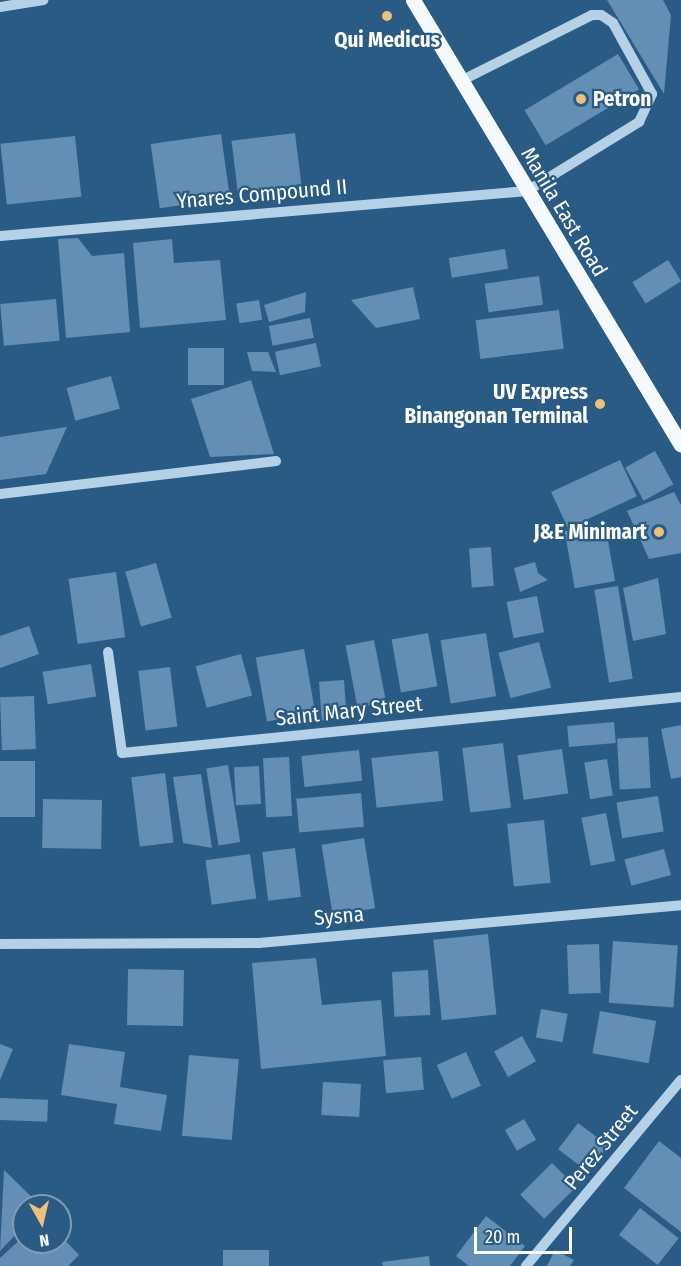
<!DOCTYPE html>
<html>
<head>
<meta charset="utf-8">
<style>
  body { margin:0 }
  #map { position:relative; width:681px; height:1266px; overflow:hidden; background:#2a5b84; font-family:"Fira Sans Condensed",sans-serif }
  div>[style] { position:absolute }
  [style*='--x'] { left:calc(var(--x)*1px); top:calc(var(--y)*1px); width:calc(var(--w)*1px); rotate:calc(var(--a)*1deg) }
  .building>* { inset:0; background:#628fb3; transform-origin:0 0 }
  .minor>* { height:10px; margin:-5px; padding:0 5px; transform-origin:5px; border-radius:5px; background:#b4d1e7 }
  .major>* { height:15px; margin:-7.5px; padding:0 7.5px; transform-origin:7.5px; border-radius:7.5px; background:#f5fafe }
  .dots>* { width:16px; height:16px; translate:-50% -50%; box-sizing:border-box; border:3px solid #2a5b84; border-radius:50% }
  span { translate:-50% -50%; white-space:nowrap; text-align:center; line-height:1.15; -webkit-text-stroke:4.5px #2a5b84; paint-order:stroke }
  .poi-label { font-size:21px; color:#fff; font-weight:700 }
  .left { translate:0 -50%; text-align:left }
  .right { translate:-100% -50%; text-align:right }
  .street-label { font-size:21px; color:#fff }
  .north { position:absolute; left:12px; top:1194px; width:60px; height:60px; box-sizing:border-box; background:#2a5b84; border:2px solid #7f9db5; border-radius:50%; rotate:172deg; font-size:16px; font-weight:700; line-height:24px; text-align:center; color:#fff }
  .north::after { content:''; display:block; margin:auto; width:21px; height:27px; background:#edc07c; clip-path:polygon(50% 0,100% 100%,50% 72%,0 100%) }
  .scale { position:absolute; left:474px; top:1227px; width:98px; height:27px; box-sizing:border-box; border:3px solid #fff; border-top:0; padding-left:8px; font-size:18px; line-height:21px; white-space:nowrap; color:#fff; -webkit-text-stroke:4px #2a5b84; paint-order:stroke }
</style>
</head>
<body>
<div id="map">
  <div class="building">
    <div style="clip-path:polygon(607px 0,663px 0,671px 15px,664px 94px)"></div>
    <div style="left:618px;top:54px;width:41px;height:109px;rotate:59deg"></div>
    <div style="left:295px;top:133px;width:52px;height:64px;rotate:83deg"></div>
    <div style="left:221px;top:134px;width:65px;height:71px;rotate:82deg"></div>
    <div style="left:75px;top:136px;width:61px;height:75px;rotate:84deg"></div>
    <div style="clip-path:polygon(78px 238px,92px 256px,124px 253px,130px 332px,66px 338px,58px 239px)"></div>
    <div style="clip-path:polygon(172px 239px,174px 263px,220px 260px,226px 320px,140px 328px,133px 243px)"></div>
    <div style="left:505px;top:249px;width:20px;height:57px;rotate:81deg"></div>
    <div style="left:668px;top:260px;width:25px;height:42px;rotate:58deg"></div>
    <div style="left:539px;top:276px;width:29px;height:55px;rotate:82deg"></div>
    <div style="clip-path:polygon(413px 287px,420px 319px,376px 328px,351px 300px)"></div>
    <div style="clip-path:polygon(306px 292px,305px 312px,269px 322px,264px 305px)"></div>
    <div style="left:56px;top:299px;width:42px;height:56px;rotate:85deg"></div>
    <div style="left:259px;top:300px;width:20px;height:23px;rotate:81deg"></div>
    <div style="left:559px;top:310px;width:39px;height:84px;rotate:83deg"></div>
    <div style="left:310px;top:318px;width:20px;height:42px;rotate:79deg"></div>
    <div style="left:316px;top:343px;width:24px;height:42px;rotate:78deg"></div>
    <div style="left:188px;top:348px;width:36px;height:37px"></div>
    <div style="clip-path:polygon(247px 352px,268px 352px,276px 372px,252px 371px)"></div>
    <div style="left:111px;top:376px;width:34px;height:46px;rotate:75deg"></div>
    <div style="clip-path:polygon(251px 380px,274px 454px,210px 457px,191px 399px)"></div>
    <div style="clip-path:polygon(67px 427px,46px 474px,0 480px,0 437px)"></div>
    <div style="left:655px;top:451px;width:38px;height:34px;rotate:61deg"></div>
    <div style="left:620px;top:460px;width:40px;height:76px;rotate:65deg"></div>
    <div style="clip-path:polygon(674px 492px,681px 505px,681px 553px,649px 559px,627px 511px)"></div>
    <div style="left:605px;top:524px;width:58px;height:41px;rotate:80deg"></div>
    <div style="left:491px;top:547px;width:39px;height:22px;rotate:86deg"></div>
    <div style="clip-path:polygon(535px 562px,538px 573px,548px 580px,520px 592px,514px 568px)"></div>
    <div style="left:156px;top:563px;width:57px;height:32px;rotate:74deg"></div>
    <div style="left:116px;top:572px;width:66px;height:48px;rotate:82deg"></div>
    <div style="clip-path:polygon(658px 578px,666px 634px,633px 641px,623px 588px)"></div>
    <div style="left:618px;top:586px;width:94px;height:24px;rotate:81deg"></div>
    <div style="left:537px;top:596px;width:37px;height:31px;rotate:79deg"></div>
    <div style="clip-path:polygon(29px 626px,39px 654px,0 668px,0 636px)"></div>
    <div style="left:428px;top:633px;width:54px;height:37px;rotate:80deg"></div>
    <div style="left:486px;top:633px;width:64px;height:46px;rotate:81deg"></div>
    <div style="left:374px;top:640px;width:63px;height:29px;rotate:79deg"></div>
    <div style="left:539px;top:642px;width:47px;height:42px;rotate:75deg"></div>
    <div style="left:304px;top:649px;width:65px;height:49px;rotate:80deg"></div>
    <div style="left:241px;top:654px;width:43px;height:47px;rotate:75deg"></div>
    <div style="left:91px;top:664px;width:33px;height:49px;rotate:81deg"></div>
    <div style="left:170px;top:667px;width:60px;height:32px;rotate:83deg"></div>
    <div style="left:344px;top:680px;width:39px;height:25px;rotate:86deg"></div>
    <div style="left:34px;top:696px;width:53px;height:34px;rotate:88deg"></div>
    <div style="left:614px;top:722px;width:21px;height:47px;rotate:85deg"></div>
    <div style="clip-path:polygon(681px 725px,681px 777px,671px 779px,661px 729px)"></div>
    <div style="left:648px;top:737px;width:51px;height:31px;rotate:87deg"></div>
    <div style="left:503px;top:743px;width:65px;height:41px;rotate:83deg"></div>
    <div style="left:562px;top:749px;width:45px;height:45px;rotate:82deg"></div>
    <div style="left:359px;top:750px;width:31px;height:58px;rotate:84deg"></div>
    <div style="left:438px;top:751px;width:50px;height:67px;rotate:84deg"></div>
    <div style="left:289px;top:757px;width:59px;height:26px;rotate:87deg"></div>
    <div style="left:607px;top:759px;width:37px;height:23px;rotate:81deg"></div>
    <div style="left:0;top:761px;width:35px;height:56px"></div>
    <div style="left:228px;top:765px;width:78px;height:22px;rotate:81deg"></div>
    <div style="left:259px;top:766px;width:38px;height:25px;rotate:87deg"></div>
    <div style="left:165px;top:773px;width:70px;height:34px;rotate:83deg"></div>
    <div style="clip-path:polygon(201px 774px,212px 848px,183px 843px,173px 777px)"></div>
    <div style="left:361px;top:793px;width:34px;height:65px;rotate:85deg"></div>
    <div style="left:658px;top:796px;width:36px;height:42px;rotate:81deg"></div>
    <div style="left:43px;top:799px;width:59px;height:49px;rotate:1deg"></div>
    <div style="left:606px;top:813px;width:49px;height:25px;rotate:79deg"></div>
    <div style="left:544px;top:820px;width:63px;height:37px;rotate:84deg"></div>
    <div style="left:364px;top:838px;width:71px;height:43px;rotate:81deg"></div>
    <div style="left:295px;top:848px;width:49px;height:33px;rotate:83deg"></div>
    <div style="left:664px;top:849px;width:27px;height:41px;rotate:75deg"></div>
    <div style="left:250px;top:854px;width:45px;height:45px;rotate:82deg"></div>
    <div style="left:488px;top:934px;width:81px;height:55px;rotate:84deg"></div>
    <div style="left:613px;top:941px;width:65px;height:62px;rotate:4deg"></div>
    <div style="left:599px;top:944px;width:49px;height:32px;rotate:88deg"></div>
    <div style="clip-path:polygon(316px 958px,322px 1005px,381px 1000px,386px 1056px,261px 1069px,252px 963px)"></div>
    <div style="left:128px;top:969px;width:56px;height:56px;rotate:1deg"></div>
    <div style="left:428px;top:970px;width:45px;height:36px;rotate:87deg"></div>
    <div style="left:541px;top:1009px;width:27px;height:29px;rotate:10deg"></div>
    <div style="left:600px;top:1011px;width:57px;height:43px;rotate:10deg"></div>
    <div style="left:522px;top:1036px;width:29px;height:32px;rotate:61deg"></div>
    <div style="clip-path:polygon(0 1044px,13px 1049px,0 1080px)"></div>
    <div style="clip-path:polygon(69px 1044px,125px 1052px,120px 1087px,167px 1095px,161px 1131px,114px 1124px,117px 1104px,61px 1095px)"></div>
    <div style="left:466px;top:1052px;width:37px;height:32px;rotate:66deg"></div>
    <div style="left:189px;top:1055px;width:50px;height:81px;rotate:5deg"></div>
    <div style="left:421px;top:1057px;width:33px;height:38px;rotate:85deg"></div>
    <div style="left:323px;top:1082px;width:38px;height:33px;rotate:3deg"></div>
    <div style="left:0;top:1098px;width:48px;height:22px;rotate:2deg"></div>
    <div style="left:524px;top:1119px;width:24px;height:22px;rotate:60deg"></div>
    <div style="left:578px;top:1123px;width:38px;height:33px;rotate:37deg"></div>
    <div style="clip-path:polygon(659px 1141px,681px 1158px,681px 1232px,624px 1188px)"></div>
    <div style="left:552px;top:1163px;width:34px;height:45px;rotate:45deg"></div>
    <div style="clip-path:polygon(4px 1170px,41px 1206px,24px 1206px,24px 1226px,0 1251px)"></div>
    <div style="left:640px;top:1208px;width:49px;height:34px;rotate:38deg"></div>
    <div style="clip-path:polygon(486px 1216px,525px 1246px,510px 1266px,469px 1266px,456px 1256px)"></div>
    <div style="clip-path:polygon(60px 1235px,79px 1255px,68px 1266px,0 1266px,0 1258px,24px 1236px,24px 1242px,60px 1242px)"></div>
    <div style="left:269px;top:1250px;width:16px;height:46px;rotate:90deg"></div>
    <div style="clip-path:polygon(555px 1250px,574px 1260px,570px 1266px,547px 1266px)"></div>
    <div style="clip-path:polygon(429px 1256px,430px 1266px,383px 1266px,382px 1262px)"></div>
  </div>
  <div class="minor">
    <div style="--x:0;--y:7;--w:44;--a:-9.2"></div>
    <div style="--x:0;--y:236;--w:529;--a:-4.88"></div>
    <div style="--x:527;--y:191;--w:132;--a:-31.6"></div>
    <div style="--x:639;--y:122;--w:31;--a:-65"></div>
    <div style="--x:652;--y:94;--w:81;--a:-118.8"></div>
    <div style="--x:613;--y:23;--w:14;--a:-146"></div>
    <div style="--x:601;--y:15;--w:9;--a:180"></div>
    <div style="--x:592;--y:15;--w:147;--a:153.3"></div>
    <div style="--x:0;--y:494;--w:278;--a:-6.8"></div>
    <div style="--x:108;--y:652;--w:102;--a:82.1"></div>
    <div style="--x:122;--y:753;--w:562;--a:-5.72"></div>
    <div style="--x:0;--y:944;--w:259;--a:-0.2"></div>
    <div style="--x:259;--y:943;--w:424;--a:-5.1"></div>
    <div style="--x:526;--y:1266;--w:242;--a:-50.2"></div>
  </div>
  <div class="major">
    <div style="--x:413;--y:0;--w:519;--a:58.94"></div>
  </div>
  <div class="dots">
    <div style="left:387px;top:16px;background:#edc07c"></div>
    <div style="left:581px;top:99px;background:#edc07c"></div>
    <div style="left:600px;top:404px;background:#edc07c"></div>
    <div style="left:659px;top:532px;background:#edc07c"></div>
  </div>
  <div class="poi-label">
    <span style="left:387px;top:40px">Qui Medicus</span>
    <span class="left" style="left:593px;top:99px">Petron</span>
    <span class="right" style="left:588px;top:404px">UV Express<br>Binangonan Terminal</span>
    <span class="right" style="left:647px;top:532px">J&amp;E Minimart</span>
  </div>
  <div class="street-label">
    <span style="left:262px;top:194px;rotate:-5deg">Ynares Compound II</span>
    <span style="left:564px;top:212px;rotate:59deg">Manila East Road</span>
    <span style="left:349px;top:711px;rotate:-6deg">Saint Mary Street</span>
    <span style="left:339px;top:916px;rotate:-5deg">Sysna</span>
    <span style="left:601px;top:1147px;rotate:-51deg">Perez Street</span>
  </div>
  <div class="north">N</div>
  <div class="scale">20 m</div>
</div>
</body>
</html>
